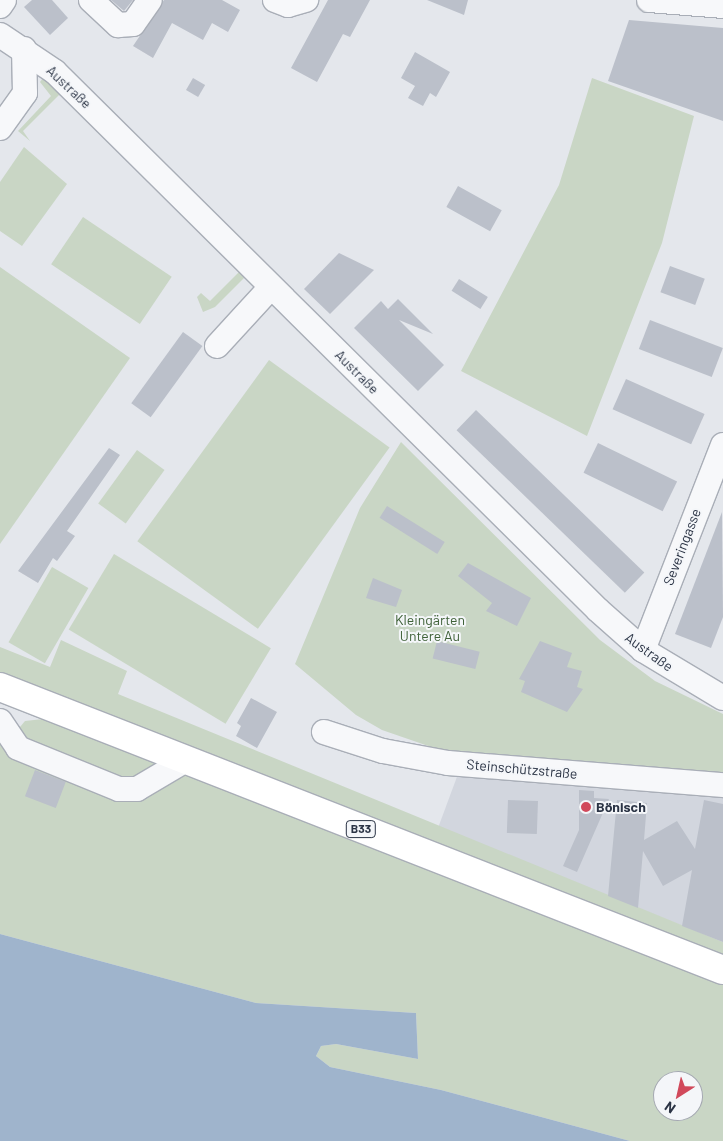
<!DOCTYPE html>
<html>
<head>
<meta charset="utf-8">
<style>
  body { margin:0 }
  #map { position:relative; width:723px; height:1141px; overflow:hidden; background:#e4e7ec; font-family:Barlow,sans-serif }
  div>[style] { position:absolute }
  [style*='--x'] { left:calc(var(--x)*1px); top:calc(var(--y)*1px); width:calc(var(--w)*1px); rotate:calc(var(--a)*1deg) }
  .built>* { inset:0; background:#d2d6de }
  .green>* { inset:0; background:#c9d6c5; transform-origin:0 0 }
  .water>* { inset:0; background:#9fb4cc }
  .building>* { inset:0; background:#bbc0ca; transform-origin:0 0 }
  .roads { filter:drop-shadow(1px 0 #a9aeb7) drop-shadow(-1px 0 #a9aeb7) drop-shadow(0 1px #a9aeb7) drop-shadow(0 -1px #a9aeb7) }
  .minor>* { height:24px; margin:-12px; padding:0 12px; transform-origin:12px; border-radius:12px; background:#f7f8fa }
  .highway>* { height:28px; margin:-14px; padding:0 14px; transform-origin:14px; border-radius:14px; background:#fff }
  .dots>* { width:14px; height:14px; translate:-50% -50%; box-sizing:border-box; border:2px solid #f4f6f9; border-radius:50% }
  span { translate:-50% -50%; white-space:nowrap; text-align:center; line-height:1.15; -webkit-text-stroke:4px #f4f6f9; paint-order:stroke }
  .shield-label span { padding:1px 4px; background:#f4f6f9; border:1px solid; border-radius:4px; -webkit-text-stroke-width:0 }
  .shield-label { font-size:12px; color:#2b3445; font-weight:700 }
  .street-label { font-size:14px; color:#2b3445 }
  .park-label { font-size:14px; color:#3f6138 }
  .poi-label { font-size:14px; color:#2b3445; font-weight:700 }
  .left { translate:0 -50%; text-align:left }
  .north { position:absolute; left:653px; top:1071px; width:50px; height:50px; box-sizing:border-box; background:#f4f6f9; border:1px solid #a4a8b1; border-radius:50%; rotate:215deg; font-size:14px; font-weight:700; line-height:20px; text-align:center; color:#2b3445 }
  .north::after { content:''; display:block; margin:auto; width:18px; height:22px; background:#d1495b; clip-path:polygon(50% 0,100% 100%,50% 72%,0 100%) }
</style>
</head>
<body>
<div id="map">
  <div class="built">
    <div style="clip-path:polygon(458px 774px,723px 777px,723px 942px,438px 828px)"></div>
  </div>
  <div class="green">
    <div style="clip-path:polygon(43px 78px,68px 100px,59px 95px,23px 131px,30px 141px,18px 131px,51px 96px,40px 82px)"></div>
    <div style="clip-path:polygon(592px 78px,694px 116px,662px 243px,587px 436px,461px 371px,559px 185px)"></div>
    <div style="clip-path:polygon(24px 147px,67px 184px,22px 246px,0 231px,0 182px)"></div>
    <div style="left:83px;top:217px;width:107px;height:57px;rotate:34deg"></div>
    <div style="clip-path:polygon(235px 261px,248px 274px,215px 307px,203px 312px,197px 297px,201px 293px,210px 301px,239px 272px,230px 263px)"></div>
    <div style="clip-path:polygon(0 267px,130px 358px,0 544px)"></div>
    <div style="left:269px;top:360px;width:149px;height:224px;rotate:36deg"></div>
    <div style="clip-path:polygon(401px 442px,600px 640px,655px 681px,723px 714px,723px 777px,437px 749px,382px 730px,356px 715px,295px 664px,360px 508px)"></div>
    <div style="left:137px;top:450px;width:34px;height:66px;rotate:36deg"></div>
    <div style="left:114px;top:554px;width:183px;height:88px;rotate:31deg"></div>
    <div style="left:52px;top:567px;width:42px;height:87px;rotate:30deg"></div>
    <div style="clip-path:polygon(61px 640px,127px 671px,118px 694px,723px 942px,723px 957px,0 676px,0 647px,50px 667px)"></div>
    <div style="clip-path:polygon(43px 719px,154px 760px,155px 769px,126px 781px,39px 750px,19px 735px,20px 727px,25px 721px)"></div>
    <div style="clip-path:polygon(evenodd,0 742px,117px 795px,187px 774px,723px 981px,723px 1141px,630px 1141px,441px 1090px,330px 1067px,316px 1056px,321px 1046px,336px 1044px,418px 1059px,416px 1013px,256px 1003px,0 934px,0 742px,663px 1081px,693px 1081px,693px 1111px,663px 1111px,663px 1081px)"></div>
  </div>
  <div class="water">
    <div style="clip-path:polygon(0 934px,256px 1003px,416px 1013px,418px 1059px,336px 1044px,321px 1046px,316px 1056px,330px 1067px,441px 1090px,630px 1141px,0 1141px)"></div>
  </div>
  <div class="building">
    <div style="clip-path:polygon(32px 0,52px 0,68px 18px,50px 35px,24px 7px)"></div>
    <div style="clip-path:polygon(111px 0,133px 0,124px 11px)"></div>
    <div style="clip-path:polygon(164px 0,222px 0,240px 10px,228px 32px,212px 23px,203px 40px,172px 23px,153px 58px,133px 46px)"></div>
    <div style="clip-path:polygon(328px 0,370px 0,350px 37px,343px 34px,317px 82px,291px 68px)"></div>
    <div style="clip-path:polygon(427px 0,468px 0,464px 15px)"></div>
    <div style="clip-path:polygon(629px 20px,723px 28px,723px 121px,608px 81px)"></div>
    <div style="clip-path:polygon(415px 52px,450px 72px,436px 97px,430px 93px,423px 106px,408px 98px,415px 86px,401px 78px)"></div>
    <div style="left:193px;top:78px;width:14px;height:14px;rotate:30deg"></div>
    <div style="left:458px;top:186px;width:50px;height:24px;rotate:29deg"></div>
    <div style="clip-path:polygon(339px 253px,374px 270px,330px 314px,304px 289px)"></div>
    <div style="left:670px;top:266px;width:37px;height:28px;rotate:20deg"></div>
    <div style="left:459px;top:279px;width:34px;height:14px;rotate:32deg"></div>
    <div style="clip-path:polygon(398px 299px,433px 334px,399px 320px,444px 365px,418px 391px,354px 328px,381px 301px,388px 309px)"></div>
    <div style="left:650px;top:320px;width:78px;height:31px;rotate:21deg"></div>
    <div style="left:183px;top:332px;width:24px;height:88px;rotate:36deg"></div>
    <div style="left:626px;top:379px;width:86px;height:33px;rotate:24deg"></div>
    <div style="left:476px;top:410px;width:234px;height:28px;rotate:44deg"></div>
    <div style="left:598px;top:443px;width:88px;height:33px;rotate:26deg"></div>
    <div style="clip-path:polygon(109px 448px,120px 455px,67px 531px,75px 536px,57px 561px,53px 558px,38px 583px,18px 571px)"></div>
    <div style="left:387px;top:506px;width:68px;height:14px;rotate:32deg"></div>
    <div style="clip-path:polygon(722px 512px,723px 617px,711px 648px,675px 634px)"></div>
    <div style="clip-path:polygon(468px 563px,531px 598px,517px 626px,486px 611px,492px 603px,458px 576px)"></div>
    <div style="clip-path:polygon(373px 578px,402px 590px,396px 607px,366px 598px)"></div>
    <div style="left:437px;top:641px;width:44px;height:18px;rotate:14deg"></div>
    <div style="clip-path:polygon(540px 641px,572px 653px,567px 667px,582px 671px,577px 687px,583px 689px,567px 712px,521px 692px,525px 681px,519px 679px)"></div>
    <div style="clip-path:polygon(251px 698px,277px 712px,257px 748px,236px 736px,241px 726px,237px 723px)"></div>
    <div style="left:35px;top:770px;width:33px;height:28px;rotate:21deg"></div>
    <div style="clip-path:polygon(579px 790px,594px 791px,594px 798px,609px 799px,577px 872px,563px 866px,579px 830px)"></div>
    <div style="left:508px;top:800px;width:30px;height:33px;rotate:2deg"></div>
    <div style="clip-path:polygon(617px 800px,647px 803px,644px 840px,677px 821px,695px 849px,704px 800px,723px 804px,723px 942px,682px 926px,692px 870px,663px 886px,643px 851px,638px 908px,608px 896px)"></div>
  </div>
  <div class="roads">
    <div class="minor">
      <div style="--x:91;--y:0;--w:37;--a:43"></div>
      <div style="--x:118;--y:25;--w:15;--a:-4"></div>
      <div style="--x:133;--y:24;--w:29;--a:-55"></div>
      <div style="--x:275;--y:0;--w:14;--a:21"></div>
      <div style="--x:288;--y:5;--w:19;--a:-16"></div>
      <div style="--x:649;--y:0;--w:74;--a:4.6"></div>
      <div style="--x:0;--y:6;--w:7;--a:-56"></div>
      <div style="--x:0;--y:35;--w:66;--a:33.9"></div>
      <div style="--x:55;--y:72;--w:764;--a:44.73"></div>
      <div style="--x:598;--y:610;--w:60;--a:41.6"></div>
      <div style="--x:643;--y:650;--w:93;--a:31"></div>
      <div style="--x:0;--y:128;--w:43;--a:-54.5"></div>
      <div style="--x:25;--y:93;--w:44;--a:-91.3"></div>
      <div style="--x:217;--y:346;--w:80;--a:-47.5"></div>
      <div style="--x:643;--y:650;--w:220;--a:-68.7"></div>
      <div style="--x:0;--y:721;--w:32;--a:56"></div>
      <div style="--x:18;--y:748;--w:109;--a:22.1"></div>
      <div style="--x:119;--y:789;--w:18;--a:0"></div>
      <div style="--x:137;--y:789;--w:57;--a:-30.6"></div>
      <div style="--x:324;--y:732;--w:62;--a:17.9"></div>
      <div style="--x:383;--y:751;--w:66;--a:10.5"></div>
      <div style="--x:448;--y:763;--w:276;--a:4.6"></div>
    </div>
    <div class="highway">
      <div style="--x:0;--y:687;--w:776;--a:21.38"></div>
    </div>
  </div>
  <div class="dots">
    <div style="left:586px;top:807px;background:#d1495b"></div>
  </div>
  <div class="shield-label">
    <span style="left:361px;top:829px">B33</span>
  </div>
  <div class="street-label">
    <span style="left:69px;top:87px;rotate:43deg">Austraße</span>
    <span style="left:357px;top:372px;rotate:45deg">Austraße</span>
    <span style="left:682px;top:547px;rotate:-69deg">Severingasse</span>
    <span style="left:649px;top:652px;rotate:36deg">Austraße</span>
    <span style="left:522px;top:769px;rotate:5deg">Steinschützstraße</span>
  </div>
  <div class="park-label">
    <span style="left:430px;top:628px">Kleingärten<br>Untere Au</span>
  </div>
  <div class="poi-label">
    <span class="left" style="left:596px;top:807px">Bönisch</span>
  </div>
  <div class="north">N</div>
</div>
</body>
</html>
